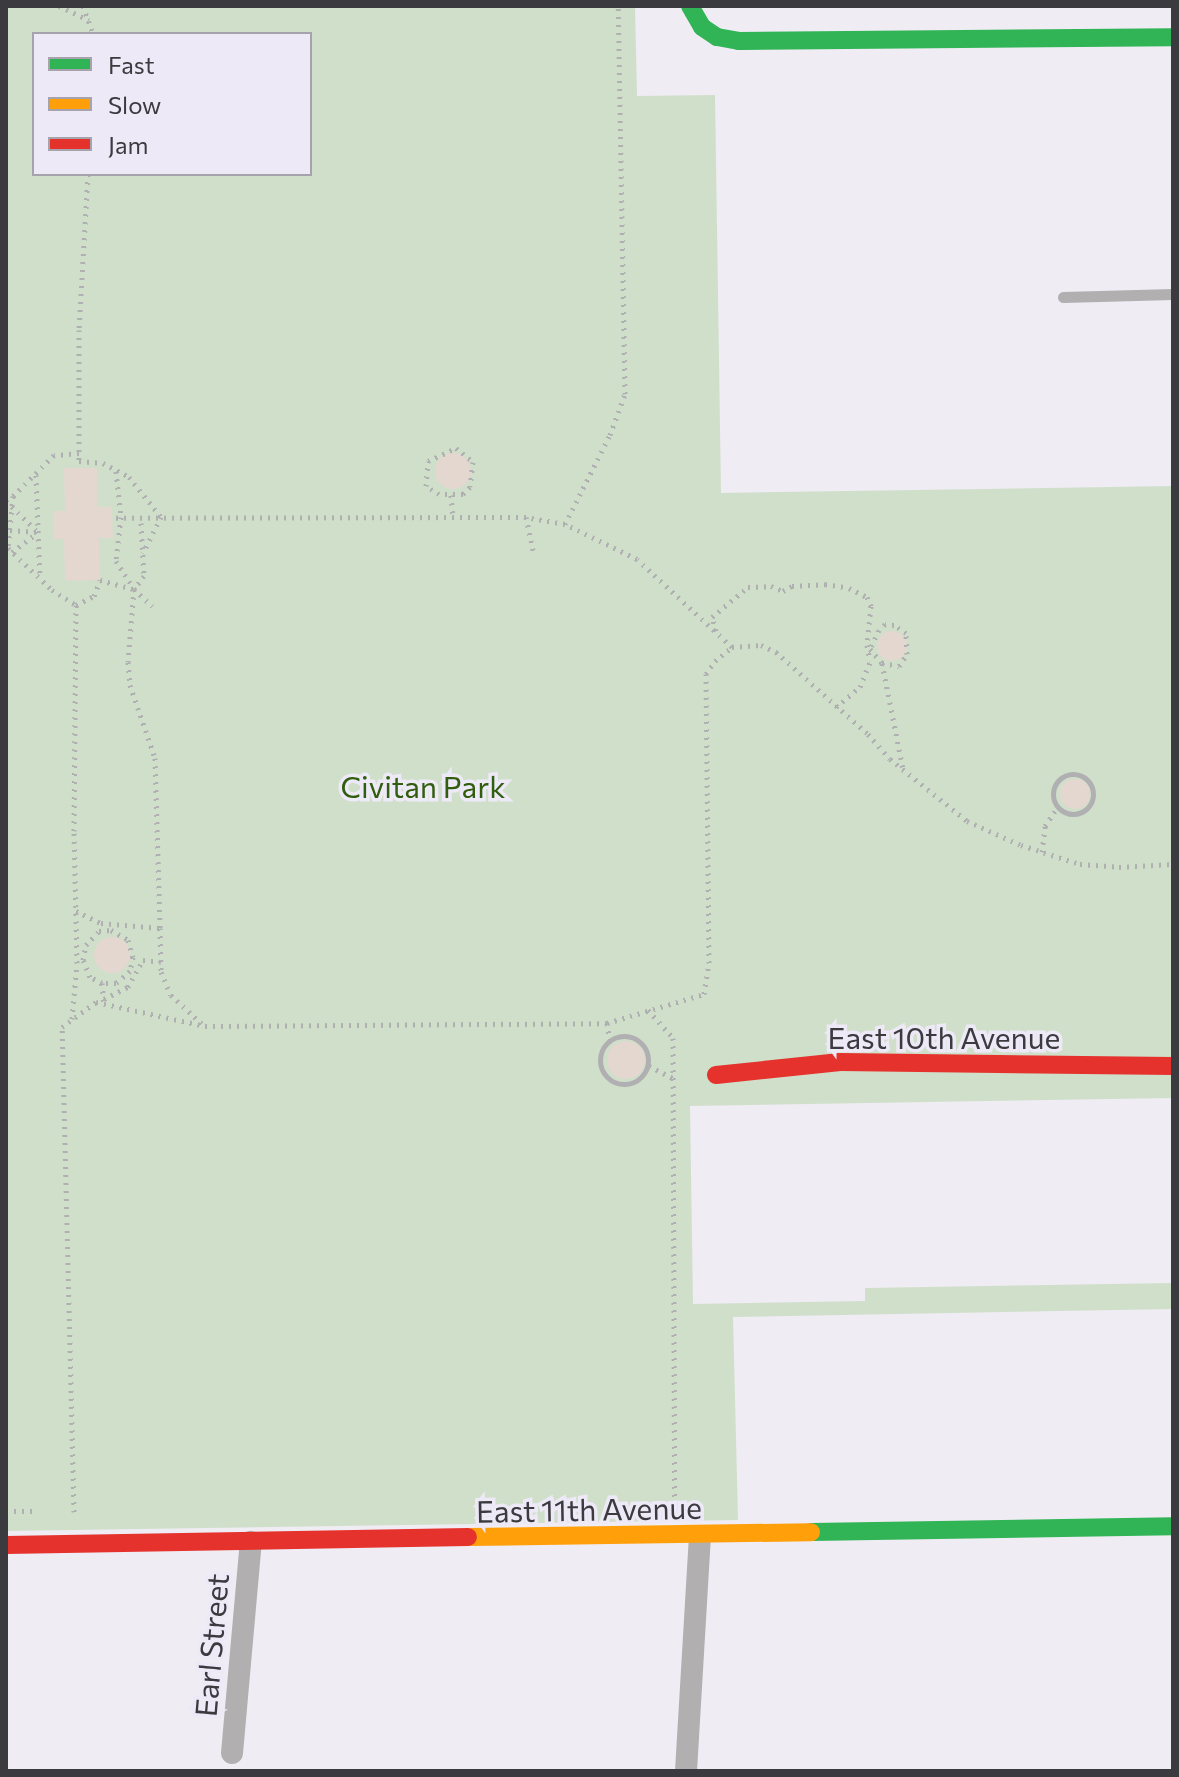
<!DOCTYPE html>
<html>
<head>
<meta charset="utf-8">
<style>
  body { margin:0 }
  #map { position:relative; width:1179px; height:1777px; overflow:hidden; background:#efecf4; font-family:Commissioner,sans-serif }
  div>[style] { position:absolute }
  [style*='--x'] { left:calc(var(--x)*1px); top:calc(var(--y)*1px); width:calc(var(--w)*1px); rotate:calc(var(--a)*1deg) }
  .green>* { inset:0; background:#d0dfca }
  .building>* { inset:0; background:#e3d7d0 }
  .round { border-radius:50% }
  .path>* { height:5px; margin-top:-2.5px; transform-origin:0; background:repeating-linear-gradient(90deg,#b0afb2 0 2px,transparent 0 8px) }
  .path>.ring { margin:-2.5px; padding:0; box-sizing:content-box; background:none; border:5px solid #b0afb2; border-radius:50% }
  .lane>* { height:11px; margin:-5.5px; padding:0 5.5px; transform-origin:5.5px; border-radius:5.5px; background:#b2afb1 }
  .street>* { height:22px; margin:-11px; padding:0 11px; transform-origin:11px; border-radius:11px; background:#b2afb1 }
  .fast>* { height:18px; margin:-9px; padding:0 9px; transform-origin:9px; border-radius:9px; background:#30b455 }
  .slow>* { height:18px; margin:-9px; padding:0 9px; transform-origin:9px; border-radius:9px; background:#ff9f0a }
  .jam>* { height:18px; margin:-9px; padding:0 9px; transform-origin:9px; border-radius:9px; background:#e5322d }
  span { translate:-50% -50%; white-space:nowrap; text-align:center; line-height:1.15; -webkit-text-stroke:7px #eee9f7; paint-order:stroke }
  .park-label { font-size:30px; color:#305e0e }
  .street-label { font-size:30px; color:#3b3a3f }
  .frame { position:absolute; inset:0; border:8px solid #3b3a3f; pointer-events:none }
  .legend { position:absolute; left:32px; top:32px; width:280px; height:144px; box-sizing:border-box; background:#eee9f7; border:2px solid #a6a3ad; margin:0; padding:10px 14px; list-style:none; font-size:24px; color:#3b3a3f }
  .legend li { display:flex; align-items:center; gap:16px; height:40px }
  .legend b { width:40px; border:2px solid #a6a3ad }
</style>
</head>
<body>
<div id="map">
  <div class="green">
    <div style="clip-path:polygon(evenodd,6px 6px,635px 6px,637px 96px,715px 95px,721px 493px,1173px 486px,1173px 1098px,690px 1106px,693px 1304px,865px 1301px,865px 1288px,1173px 1283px,1173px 1309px,733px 1317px,738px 1520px,6px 1531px,6px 6px,34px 34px,310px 34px,310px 174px,34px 174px,34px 34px)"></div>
  </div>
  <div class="building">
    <div class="round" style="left:435px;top:453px;width:36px;height:36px"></div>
    <div style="clip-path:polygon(64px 468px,97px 468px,98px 507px,112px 507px,113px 538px,99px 538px,100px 580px,65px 581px,64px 539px,54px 539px,53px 511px,65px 511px)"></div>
    <div class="round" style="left:877px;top:631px;width:30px;height:30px"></div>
    <div class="round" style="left:1060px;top:779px;width:30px;height:30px"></div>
    <div class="round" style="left:94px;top:937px;width:36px;height:36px"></div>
    <div class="round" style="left:607px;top:1041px;width:38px;height:38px"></div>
  </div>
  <div class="path">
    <div style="--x:59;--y:6;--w:33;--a:25"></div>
    <div style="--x:83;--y:6;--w:30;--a:70"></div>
    <div style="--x:88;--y:174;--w:156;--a:93.3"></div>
    <div style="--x:79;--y:330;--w:131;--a:90"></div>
    <div style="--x:79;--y:461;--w:24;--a:5"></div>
    <div style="--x:103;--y:463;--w:30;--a:28"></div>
    <div style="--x:129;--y:477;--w:51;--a:51.3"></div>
    <div style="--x:161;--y:517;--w:40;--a:116.6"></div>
    <div style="--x:456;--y:448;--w:22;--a:39"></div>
    <div style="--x:473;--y:462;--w:25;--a:97"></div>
    <div style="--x:470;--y:487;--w:10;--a:135"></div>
    <div style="--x:463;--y:494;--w:24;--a:180"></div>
    <div style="--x:439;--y:494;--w:15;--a:-148"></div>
    <div style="--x:426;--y:486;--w:25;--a:-85"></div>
    <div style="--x:428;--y:461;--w:31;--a:-25"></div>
    <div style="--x:79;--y:453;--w:25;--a:175"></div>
    <div style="--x:54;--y:455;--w:58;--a:135"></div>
    <div style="--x:13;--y:496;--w:52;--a:95.5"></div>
    <div style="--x:8;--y:548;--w:61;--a:43.7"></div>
    <div style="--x:52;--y:590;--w:28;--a:32"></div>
    <div style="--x:76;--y:605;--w:20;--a:-27"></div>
    <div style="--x:94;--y:596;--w:17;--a:-69"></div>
    <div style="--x:100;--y:580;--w:35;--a:15"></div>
    <div style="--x:116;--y:471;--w:46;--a:83.8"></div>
    <div style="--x:121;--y:517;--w:44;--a:96.5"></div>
    <div style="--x:116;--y:561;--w:33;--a:57"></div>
    <div style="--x:134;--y:589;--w:25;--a:43"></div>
    <div style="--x:36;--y:475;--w:102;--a:87.8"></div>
    <div style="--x:451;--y:495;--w:21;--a:85"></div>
    <div style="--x:6;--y:501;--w:43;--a:44.1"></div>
    <div style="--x:526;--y:517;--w:39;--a:78"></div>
    <div style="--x:141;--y:523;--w:53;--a:86.8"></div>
    <div style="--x:144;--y:576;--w:16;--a:128"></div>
    <div style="--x:134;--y:589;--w:73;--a:94.7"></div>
    <div style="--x:128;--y:662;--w:23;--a:85"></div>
    <div style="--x:130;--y:685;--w:77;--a:71.1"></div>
    <div style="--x:155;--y:758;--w:170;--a:88.3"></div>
    <div style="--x:565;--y:524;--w:100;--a:-63.2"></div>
    <div style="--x:610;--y:435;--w:44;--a:-69.9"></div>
    <div style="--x:625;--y:394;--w:388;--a:-91"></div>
    <div style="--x:10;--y:530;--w:27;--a:4"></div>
    <div style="--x:12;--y:552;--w:31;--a:-37"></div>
    <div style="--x:716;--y:631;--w:15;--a:-106"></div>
    <div style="--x:712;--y:617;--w:47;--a:-39.8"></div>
    <div style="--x:748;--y:587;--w:23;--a:-2"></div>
    <div style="--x:771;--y:586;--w:13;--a:23"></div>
    <div style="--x:783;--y:591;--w:10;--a:-29"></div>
    <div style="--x:792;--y:586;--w:33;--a:-3"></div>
    <div style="--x:825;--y:584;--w:24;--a:9"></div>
    <div style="--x:849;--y:588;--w:20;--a:27"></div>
    <div style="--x:867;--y:597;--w:10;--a:66"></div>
    <div style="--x:871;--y:606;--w:39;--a:96"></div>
    <div style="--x:867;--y:645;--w:16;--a:79"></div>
    <div style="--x:732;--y:647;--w:29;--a:-4"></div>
    <div style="--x:761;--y:645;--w:17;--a:25"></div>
    <div style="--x:776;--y:652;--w:123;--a:41.7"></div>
    <div style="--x:868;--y:734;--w:33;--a:49"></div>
    <div style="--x:890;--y:759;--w:99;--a:38.8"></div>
    <div style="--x:967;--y:821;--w:59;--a:24"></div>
    <div style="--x:1021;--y:845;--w:62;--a:17.9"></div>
    <div style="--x:1080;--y:864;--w:39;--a:4"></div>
    <div style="--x:1119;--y:867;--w:54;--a:-3.2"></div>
    <div style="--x:882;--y:663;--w:17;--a:10"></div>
    <div style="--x:899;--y:666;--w:14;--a:-56"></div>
    <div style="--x:907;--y:654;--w:21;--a:-93"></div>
    <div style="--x:906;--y:633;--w:14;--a:-146"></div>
    <div style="--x:894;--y:625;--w:9;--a:-174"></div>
    <div style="--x:885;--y:624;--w:8;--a:135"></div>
    <div style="--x:879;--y:630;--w:21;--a:115"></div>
    <div style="--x:870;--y:649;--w:18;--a:49"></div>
    <div style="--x:882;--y:663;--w:108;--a:78.8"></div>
    <div style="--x:836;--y:707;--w:31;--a:-40"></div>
    <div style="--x:860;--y:687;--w:31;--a:-68"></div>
    <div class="ring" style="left:1053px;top:774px;width:35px;height:35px"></div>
    <div style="--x:1042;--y:852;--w:26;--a:-83"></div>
    <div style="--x:1045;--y:826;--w:23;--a:-56"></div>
    <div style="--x:76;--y:911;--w:28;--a:26"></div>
    <div style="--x:101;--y:923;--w:59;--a:4.8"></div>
    <div style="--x:160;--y:928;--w:44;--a:88.7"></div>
    <div style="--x:161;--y:972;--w:25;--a:67"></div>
    <div style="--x:171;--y:995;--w:42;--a:43.1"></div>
    <div style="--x:102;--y:983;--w:13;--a:-153"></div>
    <div style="--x:90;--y:977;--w:18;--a:-112"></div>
    <div style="--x:83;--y:960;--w:15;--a:-79"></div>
    <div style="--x:86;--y:945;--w:19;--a:-47"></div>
    <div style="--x:99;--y:931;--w:12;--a:-5"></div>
    <div style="--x:111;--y:930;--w:20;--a:30"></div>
    <div style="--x:128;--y:940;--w:18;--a:74"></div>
    <div style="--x:133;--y:957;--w:14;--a:102"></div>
    <div style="--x:130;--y:971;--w:18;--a:139"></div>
    <div style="--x:116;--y:983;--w:14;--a:180"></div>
    <div style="--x:102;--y:983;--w:21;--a:85"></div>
    <div style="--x:104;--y:999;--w:27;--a:-27"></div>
    <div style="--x:128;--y:987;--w:31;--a:-61"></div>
    <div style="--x:143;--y:960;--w:18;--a:6"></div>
    <div style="--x:648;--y:1010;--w:38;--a:48"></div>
    <div style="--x:673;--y:1038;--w:467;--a:89.8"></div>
    <div style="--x:72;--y:1019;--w:56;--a:-84.9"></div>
    <div style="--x:77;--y:963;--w:132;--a:-91.3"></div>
    <div style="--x:74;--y:831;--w:226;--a:-89.5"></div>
    <div style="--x:607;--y:1023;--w:18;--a:81"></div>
    <div class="ring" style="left:600px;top:1036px;width:43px;height:43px"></div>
    <div style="--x:649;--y:1066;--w:27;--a:27"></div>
    <div style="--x:6;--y:1511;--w:31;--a:0"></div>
    <div style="--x:74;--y:1512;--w:485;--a:-91.4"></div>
    <div style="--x:62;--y:1027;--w:42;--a:-36.3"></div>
    <div style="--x:96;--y:1002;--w:112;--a:12.4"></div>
    <div style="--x:205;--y:1026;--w:402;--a:-0.4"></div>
    <div style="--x:607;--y:1023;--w:101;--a:-16.6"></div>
    <div style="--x:704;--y:994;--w:31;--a:-81"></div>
    <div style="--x:709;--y:963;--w:289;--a:-90.6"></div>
    <div style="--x:706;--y:674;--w:16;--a:-55"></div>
    <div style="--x:715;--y:661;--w:22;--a:-39"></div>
    <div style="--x:732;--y:647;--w:129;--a:-137.2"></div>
    <div style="--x:637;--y:559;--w:80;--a:-154.1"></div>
    <div style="--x:565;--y:524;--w:40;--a:-170"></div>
    <div style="--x:526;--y:517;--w:416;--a:179.9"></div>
  </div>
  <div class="lane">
    <div style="--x:1063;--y:297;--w:110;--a:-1.6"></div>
  </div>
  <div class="street">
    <div style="--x:232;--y:1753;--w:212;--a:-84.9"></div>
    <div style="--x:686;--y:1771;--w:235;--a:-86.6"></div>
  </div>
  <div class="fast">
    <div style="--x:690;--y:6;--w:24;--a:60"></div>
    <div style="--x:702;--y:27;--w:18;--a:34"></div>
    <div style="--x:717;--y:37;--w:22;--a:10"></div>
    <div style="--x:739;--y:41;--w:434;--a:-0.5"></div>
    <div style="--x:811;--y:1532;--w:362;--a:-0.9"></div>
  </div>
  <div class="slow">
    <div style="--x:468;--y:1537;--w:343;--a:-0.8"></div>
  </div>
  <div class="jam">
    <div style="--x:716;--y:1075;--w:125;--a:-6"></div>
    <div style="--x:840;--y:1062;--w:333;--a:0.7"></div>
    <div style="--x:6;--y:1545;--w:462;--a:-1"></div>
  </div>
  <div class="park-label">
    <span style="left:423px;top:786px">Civitan Park</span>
  </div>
  <div class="street-label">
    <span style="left:944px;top:1037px">East 10th Avenue</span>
    <span style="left:589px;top:1509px;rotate:-1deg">East 11th Avenue</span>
    <span style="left:211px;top:1645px;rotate:-85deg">Earl Street</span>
  </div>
  <div class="frame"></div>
  <ul class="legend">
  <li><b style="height:10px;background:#30b455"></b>Fast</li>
  <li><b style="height:10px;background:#ff9f0a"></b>Slow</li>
  <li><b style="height:10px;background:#e5322d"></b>Jam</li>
  </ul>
</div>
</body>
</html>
